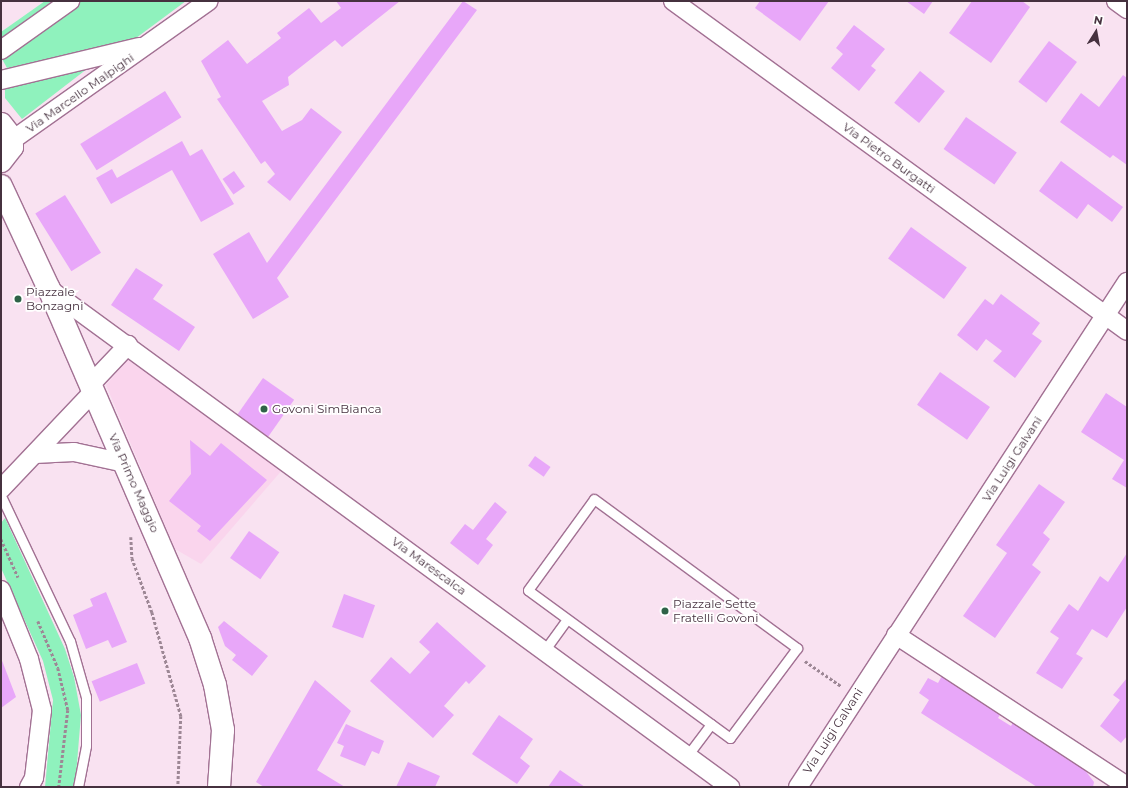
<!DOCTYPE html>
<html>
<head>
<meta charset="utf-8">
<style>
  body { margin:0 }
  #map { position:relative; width:1128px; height:788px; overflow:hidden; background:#f9e2f1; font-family:Montserrat,sans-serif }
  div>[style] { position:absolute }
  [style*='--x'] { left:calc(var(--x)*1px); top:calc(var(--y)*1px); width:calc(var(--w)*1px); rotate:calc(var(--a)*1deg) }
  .built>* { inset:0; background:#fad5ed }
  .green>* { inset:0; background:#8ff2bd }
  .building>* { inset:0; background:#e8a7f9; transform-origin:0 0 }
  .path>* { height:2.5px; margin-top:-1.25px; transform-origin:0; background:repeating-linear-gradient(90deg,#9d8795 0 3px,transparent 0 5px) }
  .roads { filter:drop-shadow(1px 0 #a27193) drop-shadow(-1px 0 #a27193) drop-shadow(0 1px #a27193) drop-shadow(0 -1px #a27193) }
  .lane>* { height:9px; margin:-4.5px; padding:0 4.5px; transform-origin:4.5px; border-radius:4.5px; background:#fff }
  .street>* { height:18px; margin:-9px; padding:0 9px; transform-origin:9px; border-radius:9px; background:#fff }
  .secondary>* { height:22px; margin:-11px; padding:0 11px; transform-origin:11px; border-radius:11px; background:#fff }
  .dots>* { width:11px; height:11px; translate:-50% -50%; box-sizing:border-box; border:2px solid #fff; border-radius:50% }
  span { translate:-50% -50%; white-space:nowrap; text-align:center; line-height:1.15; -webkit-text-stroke:3.5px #fff; paint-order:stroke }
  .street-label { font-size:12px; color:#46313f }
  .poi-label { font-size:12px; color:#46313f }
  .left { translate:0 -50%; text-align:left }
  .frame { position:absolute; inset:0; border:2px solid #46313f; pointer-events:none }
  .north { position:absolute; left:1076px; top:12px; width:40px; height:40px; -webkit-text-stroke:3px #fff; paint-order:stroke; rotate:11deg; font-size:11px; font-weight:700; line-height:16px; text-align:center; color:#46313f }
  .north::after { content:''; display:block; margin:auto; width:14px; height:18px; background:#46313f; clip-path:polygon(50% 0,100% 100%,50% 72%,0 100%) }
</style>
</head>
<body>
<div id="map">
  <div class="built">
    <div style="clip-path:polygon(132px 355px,283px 469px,201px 564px,175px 549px,106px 385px)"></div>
  </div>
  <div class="green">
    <div style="clip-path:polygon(45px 1px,186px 1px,132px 41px,7px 68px,1px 57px,1px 32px)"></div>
    <div style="clip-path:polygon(96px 62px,22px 119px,5px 98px,5px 87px)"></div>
    <div style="clip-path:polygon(5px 518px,65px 649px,74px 677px,81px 715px,75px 787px,45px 787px,53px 700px,43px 661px,1px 568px,1px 523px)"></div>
  </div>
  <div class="building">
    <div style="clip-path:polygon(336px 1px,400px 1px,342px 47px,335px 40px,288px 77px,289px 85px,262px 101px,282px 131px,302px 120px,311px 108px,342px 132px,290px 201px,267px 182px,275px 174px,265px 161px,261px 164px,217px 99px,221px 97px,201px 61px,228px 40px,247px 64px,281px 38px,277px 33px,309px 8px,321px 23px,341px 8px)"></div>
    <div style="clip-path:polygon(463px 1px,477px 10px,277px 278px,289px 297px,253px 319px,213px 254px,249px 232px,267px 263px)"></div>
    <div style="clip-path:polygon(760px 1px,829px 1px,800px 41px,755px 8px)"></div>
    <div style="clip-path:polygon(906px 1px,933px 1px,924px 14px)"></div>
    <div style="clip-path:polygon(972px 1px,1022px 1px,1030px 7px,991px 63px,949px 33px)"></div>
    <div style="clip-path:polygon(854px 25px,885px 49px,871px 66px,876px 70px,859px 91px,831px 68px,843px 54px,836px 48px)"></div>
    <div style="left:1049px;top:41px;width:35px;height:51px;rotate:37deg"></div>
    <div style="left:920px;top:71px;width:32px;height:41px;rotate:39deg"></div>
    <div style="clip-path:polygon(1123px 75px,1127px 78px,1127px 165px,1113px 155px,1110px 158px,1060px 122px,1081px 93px,1099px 107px)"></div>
    <div style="left:165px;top:91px;width:31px;height:100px;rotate:58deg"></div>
    <div style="left:966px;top:117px;width:62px;height:39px;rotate:35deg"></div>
    <div style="clip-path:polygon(182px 141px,190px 156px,202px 149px,234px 204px,201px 222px,172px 170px,111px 204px,96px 178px,112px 169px,117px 178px)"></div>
    <div style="clip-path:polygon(1061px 161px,1123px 207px,1112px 222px,1088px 204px,1077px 219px,1039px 191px)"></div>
    <div style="left:234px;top:171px;width:19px;height:14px;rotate:55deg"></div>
    <div style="left:65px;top:195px;width:68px;height:35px;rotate:58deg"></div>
    <div style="left:911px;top:227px;width:69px;height:39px;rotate:36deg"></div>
    <div style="clip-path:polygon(136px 268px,163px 285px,153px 299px,195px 327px,179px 351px,111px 305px)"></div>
    <div style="clip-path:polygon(1001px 294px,1040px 323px,1032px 334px,1042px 341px,1015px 378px,993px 361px,1002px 351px,986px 339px,977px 351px,957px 335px,985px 299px,993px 305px)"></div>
    <div style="left:940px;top:372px;width:61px;height:40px;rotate:35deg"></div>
    <div style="left:263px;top:378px;width:38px;height:48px;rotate:35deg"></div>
    <div style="clip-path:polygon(1106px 393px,1127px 407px,1127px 488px,1112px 479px,1124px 460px,1081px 432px)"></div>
    <div style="clip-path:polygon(190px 440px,210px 456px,221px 443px,267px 480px,210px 541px,197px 531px,201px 526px,169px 501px,191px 474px)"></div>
    <div style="left:535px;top:456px;width:19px;height:12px;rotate:35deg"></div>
    <div style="clip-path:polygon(1039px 484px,1065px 502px,1043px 533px,1050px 539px,1032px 565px,1041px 572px,995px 638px,963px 616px,1007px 553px,996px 545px)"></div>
    <div style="clip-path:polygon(495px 502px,507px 512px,486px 539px,493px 545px,478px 565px,450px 543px,465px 524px,473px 530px)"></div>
    <div style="left:249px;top:531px;width:37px;height:33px;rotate:35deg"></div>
    <div style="clip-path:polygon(1127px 553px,1127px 607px,1107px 638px,1092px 629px,1076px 654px,1083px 658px,1062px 689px,1036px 673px,1059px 638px,1050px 632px,1069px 604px,1078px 611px,1100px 576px,1108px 582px)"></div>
    <div style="clip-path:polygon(106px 592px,127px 642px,112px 648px,108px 640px,86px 649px,73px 615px,93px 606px,90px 599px)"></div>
    <div style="left:344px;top:594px;width:33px;height:35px;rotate:20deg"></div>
    <div style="clip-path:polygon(224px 621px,268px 656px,252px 676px,232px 660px,236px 655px,225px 646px,218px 627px)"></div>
    <div style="clip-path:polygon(437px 622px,486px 666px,469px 684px,466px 681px,444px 706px,454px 715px,433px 738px,370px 681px,391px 657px,410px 674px,430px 652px,419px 642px)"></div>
    <div style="clip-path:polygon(1px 658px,16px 697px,1px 708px)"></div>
    <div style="left:137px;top:663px;width:22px;height:49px;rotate:68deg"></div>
    <div style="clip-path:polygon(944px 672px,1003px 710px,998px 718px,1011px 726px,1015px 719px,1075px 757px,1094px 782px,1093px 787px,1037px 787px,921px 713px,929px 700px,919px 693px,928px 678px,938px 683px)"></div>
    <div style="clip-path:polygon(1127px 678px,1127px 736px,1121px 743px,1100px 726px,1120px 700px,1113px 695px)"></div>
    <div style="clip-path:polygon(315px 680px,351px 711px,317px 770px,345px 787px,264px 787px,256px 782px)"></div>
    <div style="clip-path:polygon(499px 715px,533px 739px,520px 758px,530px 766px,517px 784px,472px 754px)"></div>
    <div style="clip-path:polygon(346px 724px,384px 741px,379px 754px,372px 751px,365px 766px,340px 756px,344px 746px,337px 743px)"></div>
    <div style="clip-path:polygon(408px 762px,440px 776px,435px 787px,396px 787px)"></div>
    <div style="clip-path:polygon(560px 770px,585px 787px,548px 787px)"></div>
  </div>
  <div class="path">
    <div style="--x:131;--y:537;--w:21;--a:87"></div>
    <div style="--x:132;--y:558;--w:58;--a:69.7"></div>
    <div style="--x:152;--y:612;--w:108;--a:74.4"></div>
    <div style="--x:181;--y:716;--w:71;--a:92.4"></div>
    <div style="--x:1;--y:539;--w:42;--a:65.9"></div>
    <div style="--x:38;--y:621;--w:51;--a:66.9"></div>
    <div style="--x:58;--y:668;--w:43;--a:76.6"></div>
    <div style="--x:68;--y:710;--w:78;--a:96.7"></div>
    <div style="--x:805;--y:661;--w:44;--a:34.8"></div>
  </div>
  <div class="roads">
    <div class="lane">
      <div style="--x:1;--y:496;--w:161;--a:64.6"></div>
      <div style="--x:70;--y:641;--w:58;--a:74.1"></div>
      <div style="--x:86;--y:697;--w:49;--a:90"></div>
      <div style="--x:86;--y:746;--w:42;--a:101"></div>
      <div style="--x:594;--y:499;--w:252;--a:36.3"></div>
      <div style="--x:797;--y:648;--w:112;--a:126.7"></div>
      <div style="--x:730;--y:738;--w:250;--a:-143.8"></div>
      <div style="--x:528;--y:590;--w:112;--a:-54"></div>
      <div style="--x:544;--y:651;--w:39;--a:-54"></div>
      <div style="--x:687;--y:756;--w:40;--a:-53"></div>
    </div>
    <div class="street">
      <div style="--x:673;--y:1;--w:561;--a:36.01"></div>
      <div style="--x:1116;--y:1;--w:14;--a:36"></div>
      <div style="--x:1;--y:50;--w:85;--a:-35.4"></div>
      <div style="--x:1;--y:80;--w:142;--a:-13.4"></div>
      <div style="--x:11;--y:141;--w:242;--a:-35.3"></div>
      <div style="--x:49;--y:289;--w:844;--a:36.18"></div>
      <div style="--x:91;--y:384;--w:54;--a:-46.5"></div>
      <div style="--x:35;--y:454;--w:39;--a:-3"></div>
      <div style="--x:74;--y:452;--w:52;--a:12.2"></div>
      <div style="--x:1;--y:489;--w:134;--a:-46.5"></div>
      <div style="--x:1;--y:590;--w:74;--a:67.9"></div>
      <div style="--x:29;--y:659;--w:53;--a:75.7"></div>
      <div style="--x:42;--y:710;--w:68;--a:96.7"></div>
      <div style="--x:34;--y:778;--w:10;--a:119"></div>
      <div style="--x:896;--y:635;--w:276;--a:33.2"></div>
      <div style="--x:798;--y:787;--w:603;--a:-56.92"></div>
    </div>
    <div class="secondary">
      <div style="--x:1;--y:124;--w:16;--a:52"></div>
      <div style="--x:11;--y:137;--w:10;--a:84"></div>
      <div style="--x:12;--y:147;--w:18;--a:128"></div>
      <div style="--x:1;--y:186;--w:114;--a:65"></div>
      <div style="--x:49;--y:289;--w:380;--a:66.6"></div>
      <div style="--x:200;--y:638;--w:49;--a:72.3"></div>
      <div style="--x:215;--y:685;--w:46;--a:79.9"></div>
      <div style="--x:223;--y:730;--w:57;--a:94"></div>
    </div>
  </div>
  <div class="dots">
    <div style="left:18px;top:299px;background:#2f6348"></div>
    <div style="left:264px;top:409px;background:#2f6348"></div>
    <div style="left:665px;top:611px;background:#2f6348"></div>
  </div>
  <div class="street-label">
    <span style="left:80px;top:93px;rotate:-35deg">Via Marcello Malpighi</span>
    <span style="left:889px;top:158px;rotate:36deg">Via Pietro Burgatti</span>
    <span style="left:1012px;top:459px;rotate:-57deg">Via Luigi Galvani</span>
    <span style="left:134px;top:483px;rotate:66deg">Via Primo Maggio</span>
    <span style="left:429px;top:566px;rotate:36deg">Via Marescalca</span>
    <span style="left:833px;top:731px;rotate:-57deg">Via Luigi Galvani</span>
  </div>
  <div class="poi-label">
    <span class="left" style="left:26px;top:299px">Piazzale<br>Bonzagni</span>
    <span class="left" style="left:272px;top:409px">Govoni SimBianca</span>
    <span class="left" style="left:673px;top:611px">Piazzale Sette<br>Fratelli Govoni</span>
  </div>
  <div class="frame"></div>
  <div class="north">N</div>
</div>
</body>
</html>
